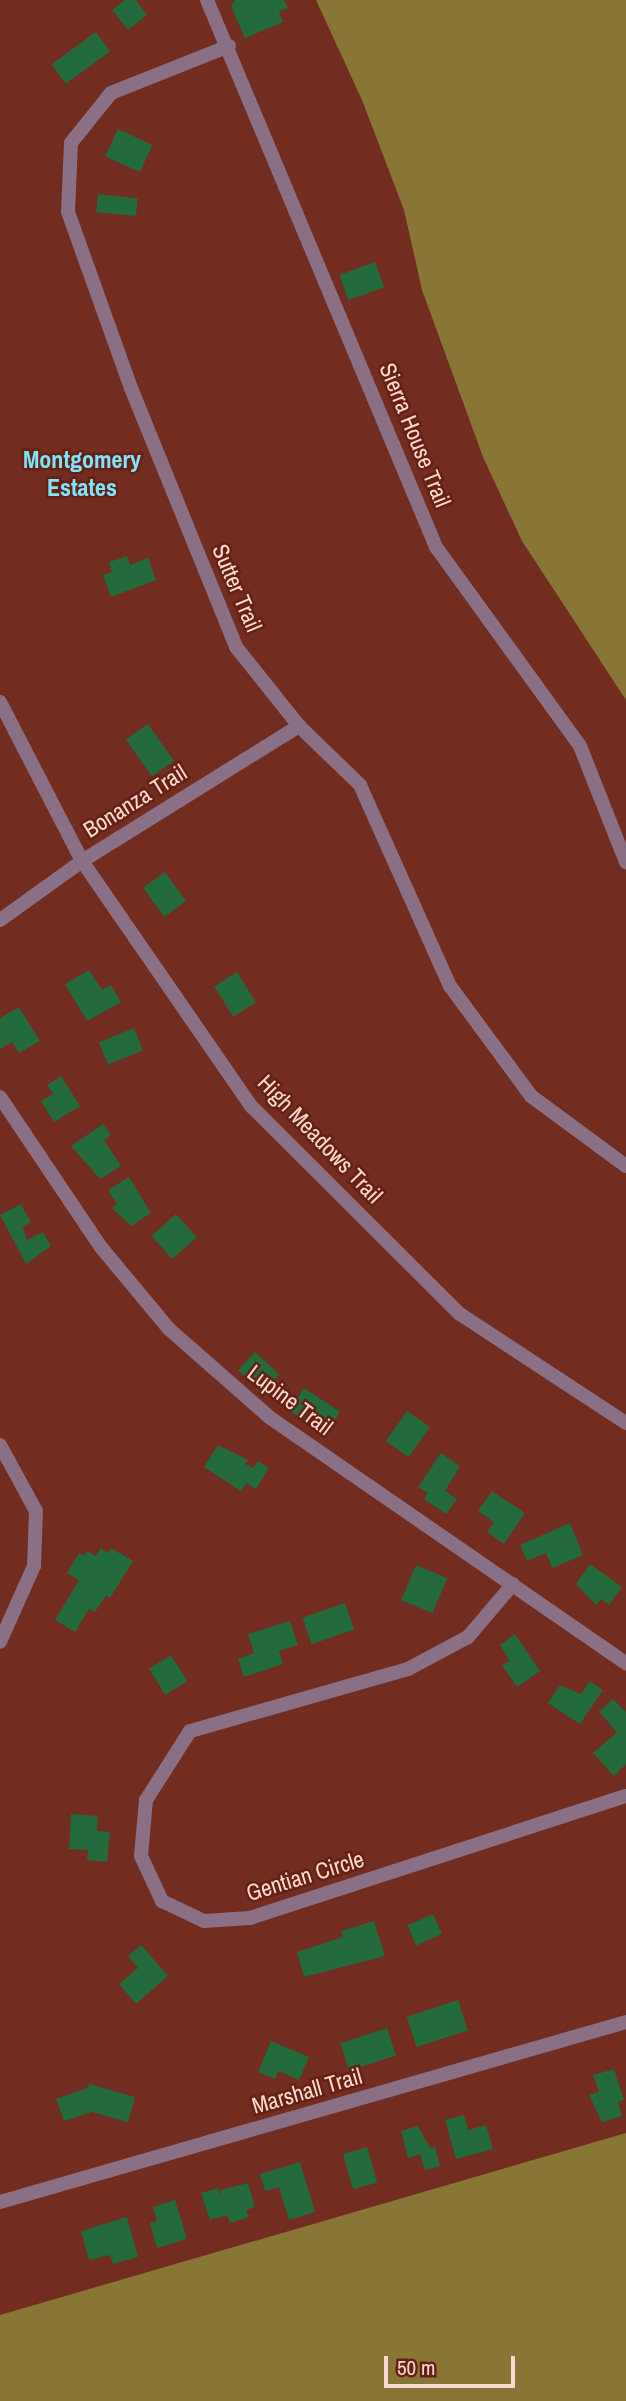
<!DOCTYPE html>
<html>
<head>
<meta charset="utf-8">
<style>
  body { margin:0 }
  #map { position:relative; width:626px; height:2401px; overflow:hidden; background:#722c20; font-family:"Archivo Narrow",sans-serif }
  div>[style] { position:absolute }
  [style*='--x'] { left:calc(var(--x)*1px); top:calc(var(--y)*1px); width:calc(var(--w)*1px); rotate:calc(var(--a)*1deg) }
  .forest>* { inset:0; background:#897536 }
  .building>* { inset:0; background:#236a3c; transform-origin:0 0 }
  .minor>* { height:14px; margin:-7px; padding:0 7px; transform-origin:7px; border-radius:7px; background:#8a6f85 }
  span { translate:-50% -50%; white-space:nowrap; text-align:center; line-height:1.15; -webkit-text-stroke:5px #662115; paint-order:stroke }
  .street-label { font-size:23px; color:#fbd8d0 }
  .neighbourhood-label { font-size:24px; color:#7ee5fa; font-weight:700 }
  .scale { position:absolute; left:384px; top:2356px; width:131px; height:32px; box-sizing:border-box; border:4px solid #fbd8d0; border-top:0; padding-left:9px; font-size:21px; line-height:24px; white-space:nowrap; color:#fbd8d0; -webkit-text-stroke:5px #662115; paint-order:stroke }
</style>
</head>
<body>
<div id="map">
  <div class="forest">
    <div style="clip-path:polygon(316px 0,626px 0,626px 700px,522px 541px,483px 457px,422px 290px,404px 210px,362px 100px)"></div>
    <div style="clip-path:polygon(626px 2133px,626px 2401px,0 2401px,0 2315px)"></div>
  </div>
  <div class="building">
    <div style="clip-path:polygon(125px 0,136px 0,147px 15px,128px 30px,112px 10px)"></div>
    <div style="clip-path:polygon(235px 0,284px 0,288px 8px,279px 12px,283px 22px,245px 38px,231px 6px)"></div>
    <div style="left:96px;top:32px;width:24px;height:55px;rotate:54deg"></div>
    <div style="left:118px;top:129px;width:38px;height:30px;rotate:25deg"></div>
    <div style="left:98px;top:194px;width:40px;height:18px;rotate:6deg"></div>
    <div style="left:375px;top:262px;width:27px;height:38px;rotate:70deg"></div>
    <div style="clip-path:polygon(127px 556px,130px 565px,148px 558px,156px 580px,111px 597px,103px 575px,112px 572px,109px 562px)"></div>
    <div style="left:148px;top:724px;width:45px;height:27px;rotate:55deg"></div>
    <div style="left:165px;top:872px;width:36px;height:27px;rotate:54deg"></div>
    <div style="clip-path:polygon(89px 970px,102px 990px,111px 985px,121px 1002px,87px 1021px,65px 984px)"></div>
    <div style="left:237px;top:972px;width:36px;height:27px;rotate:58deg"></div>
    <div style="clip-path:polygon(19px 1007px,40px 1041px,19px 1053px,12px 1042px,0 1049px,0 1018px)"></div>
    <div style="left:134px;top:1028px;width:24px;height:38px;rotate:68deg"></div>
    <div style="clip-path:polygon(61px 1076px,80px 1106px,54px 1122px,41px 1101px,53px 1094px,47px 1085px)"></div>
    <div style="clip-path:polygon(103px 1124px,111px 1135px,104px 1140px,121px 1166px,100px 1179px,71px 1146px)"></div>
    <div style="clip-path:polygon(129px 1177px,151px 1213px,131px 1226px,112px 1208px,117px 1204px,108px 1190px)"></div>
    <div style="clip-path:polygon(21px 1204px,31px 1222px,23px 1227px,27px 1240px,43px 1232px,51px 1246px,26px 1264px,0 1215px)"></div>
    <div style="left:176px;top:1214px;width:31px;height:33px;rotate:48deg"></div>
    <div style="left:255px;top:1352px;width:33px;height:25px;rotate:43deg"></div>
    <div style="left:304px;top:1388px;width:43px;height:27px;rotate:33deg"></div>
    <div style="left:407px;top:1411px;width:28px;height:37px;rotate:35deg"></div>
    <div style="clip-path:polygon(218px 1445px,248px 1460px,245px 1464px,253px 1468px,258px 1461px,269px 1468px,256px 1489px,246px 1483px,241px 1491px,204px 1467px)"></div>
    <div style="clip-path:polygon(441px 1453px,460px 1466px,445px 1491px,457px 1499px,446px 1514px,424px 1499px,428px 1493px,418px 1487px)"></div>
    <div style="clip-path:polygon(492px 1491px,525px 1513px,504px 1544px,487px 1532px,494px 1522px,478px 1511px)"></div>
    <div style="clip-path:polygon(570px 1523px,583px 1555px,552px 1568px,546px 1553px,527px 1561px,520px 1545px)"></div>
    <div style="clip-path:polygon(101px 1548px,108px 1553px,111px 1548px,133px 1561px,110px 1598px,106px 1595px,95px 1612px,89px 1609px,75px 1632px,55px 1620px,79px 1580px,67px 1573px,79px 1553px,84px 1556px,87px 1551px,96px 1556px)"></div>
    <div style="clip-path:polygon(590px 1564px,622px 1587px,609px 1605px,601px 1599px,596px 1605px,576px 1584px)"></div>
    <div style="left:416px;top:1565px;width:34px;height:38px;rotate:23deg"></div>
    <div style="left:345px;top:1603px;width:28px;height:45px;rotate:71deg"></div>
    <div style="clip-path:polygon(290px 1621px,298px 1645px,279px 1651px,283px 1664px,244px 1677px,238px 1659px,254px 1653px,248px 1634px)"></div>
    <div style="clip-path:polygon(515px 1634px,540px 1671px,517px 1687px,502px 1665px,510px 1661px,500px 1645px)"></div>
    <div style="left:171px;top:1655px;width:31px;height:26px;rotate:58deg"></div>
    <div style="clip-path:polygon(590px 1681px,603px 1690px,580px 1724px,548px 1703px,560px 1685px,581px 1694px)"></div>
    <div style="clip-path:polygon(613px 1699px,626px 1712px,626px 1764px,614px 1776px,593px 1753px,617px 1732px,599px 1712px)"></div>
    <div style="clip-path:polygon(71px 1814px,98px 1816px,97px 1831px,110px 1832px,107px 1862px,87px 1860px,88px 1850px,69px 1849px)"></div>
    <div style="left:433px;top:1914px;width:22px;height:28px;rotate:66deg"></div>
    <div style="clip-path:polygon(374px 1921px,385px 1956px,304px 1977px,297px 1952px,343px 1937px,341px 1931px)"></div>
    <div style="clip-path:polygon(141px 1945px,168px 1976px,136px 2004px,119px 1984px,138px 1968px,128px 1956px)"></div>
    <div style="left:458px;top:2000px;width:32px;height:54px;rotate:72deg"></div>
    <div style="left:387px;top:2028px;width:29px;height:49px;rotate:72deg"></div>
    <div style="clip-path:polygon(271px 2041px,309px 2057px,299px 2080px,278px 2071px,275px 2079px,258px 2072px)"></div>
    <div style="clip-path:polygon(614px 2069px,624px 2100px,618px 2102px,622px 2116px,602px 2122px,589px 2095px,599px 2092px,593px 2075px)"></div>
    <div style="clip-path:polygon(89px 2084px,135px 2097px,128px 2122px,92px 2112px,64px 2121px,56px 2099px,88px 2088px)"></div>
    <div style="clip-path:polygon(464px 2115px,468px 2130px,486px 2125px,493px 2149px,456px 2159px,445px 2120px)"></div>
    <div style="clip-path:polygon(418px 2126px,430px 2148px,435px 2147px,440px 2166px,425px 2170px,420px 2154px,408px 2158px,401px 2131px)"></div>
    <div style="left:367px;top:2147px;width:37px;height:25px;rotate:74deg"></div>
    <div style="clip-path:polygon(300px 2162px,315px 2212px,289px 2220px,279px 2187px,265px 2191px,260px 2174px)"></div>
    <div style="clip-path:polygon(248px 2183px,255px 2207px,246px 2210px,249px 2217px,230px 2223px,227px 2215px,210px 2220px,201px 2193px,218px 2188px,222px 2200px,220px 2190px)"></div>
    <div style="clip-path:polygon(175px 2200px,187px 2239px,157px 2248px,150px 2223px,157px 2221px,153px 2207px)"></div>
    <div style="clip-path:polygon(127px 2217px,138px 2257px,113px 2264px,110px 2255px,89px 2260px,81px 2231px)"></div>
  </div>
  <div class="minor">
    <div style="--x:207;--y:0;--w:593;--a:67.28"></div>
    <div style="--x:436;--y:547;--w:246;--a:54.1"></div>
    <div style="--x:580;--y:746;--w:125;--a:68.4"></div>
    <div style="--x:229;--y:46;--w:127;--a:158.3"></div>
    <div style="--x:111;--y:93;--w:64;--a:128.7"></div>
    <div style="--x:71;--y:143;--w:69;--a:92.5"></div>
    <div style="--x:68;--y:212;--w:187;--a:70.3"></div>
    <div style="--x:131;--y:388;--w:279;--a:67.9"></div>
    <div style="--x:236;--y:647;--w:101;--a:51.4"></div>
    <div style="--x:299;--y:726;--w:85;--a:44"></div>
    <div style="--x:360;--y:785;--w:220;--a:65.9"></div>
    <div style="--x:450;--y:986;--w:137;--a:53.6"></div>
    <div style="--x:531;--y:1096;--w:118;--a:36.4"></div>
    <div style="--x:0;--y:702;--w:179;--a:62.7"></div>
    <div style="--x:82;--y:861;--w:298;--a:55.4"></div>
    <div style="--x:251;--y:1106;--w:295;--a:44.9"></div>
    <div style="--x:460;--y:1314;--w:199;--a:33.3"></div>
    <div style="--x:0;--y:920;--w:101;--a:-35.7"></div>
    <div style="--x:82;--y:861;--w:256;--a:-31.9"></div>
    <div style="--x:0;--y:1097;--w:179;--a:56.1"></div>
    <div style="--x:100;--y:1246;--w:108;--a:50.3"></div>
    <div style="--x:169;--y:1329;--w:133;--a:41.3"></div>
    <div style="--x:269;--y:1417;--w:434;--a:34.6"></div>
    <div style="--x:0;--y:1445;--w:75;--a:61.4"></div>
    <div style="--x:36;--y:1511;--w:55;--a:92.1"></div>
    <div style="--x:34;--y:1566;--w:83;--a:114.1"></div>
    <div style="--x:513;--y:1584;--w:70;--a:130.3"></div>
    <div style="--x:468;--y:1637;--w:68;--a:151.9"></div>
    <div style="--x:408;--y:1669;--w:227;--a:164.1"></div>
    <div style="--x:190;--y:1731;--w:82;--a:122.5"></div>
    <div style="--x:146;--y:1800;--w:56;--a:95.1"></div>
    <div style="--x:141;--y:1856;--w:50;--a:65"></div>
    <div style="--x:162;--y:1901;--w:47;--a:25.5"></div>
    <div style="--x:204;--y:1921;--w:46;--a:-3.7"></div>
    <div style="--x:250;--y:1918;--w:395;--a:-18"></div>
    <div style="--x:0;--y:2202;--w:651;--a:-16.04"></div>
  </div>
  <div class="street-label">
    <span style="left:415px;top:435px;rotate:68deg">Sierra House Trail</span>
    <span style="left:237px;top:588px;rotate:67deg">Sutter Trail</span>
    <span style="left:135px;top:801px;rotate:-32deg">Bonanza Trail</span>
    <span style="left:320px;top:1139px;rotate:46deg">High Meadows Trail</span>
    <span style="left:290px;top:1400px;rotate:37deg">Lupine Trail</span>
    <span style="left:305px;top:1876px;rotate:-17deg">Gentian Circle</span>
    <span style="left:307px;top:2091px;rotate:-16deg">Marshall Trail</span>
  </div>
  <div class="neighbourhood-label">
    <span style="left:82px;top:474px">Montgomery<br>Estates</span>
  </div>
  <div class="scale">50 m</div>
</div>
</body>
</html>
